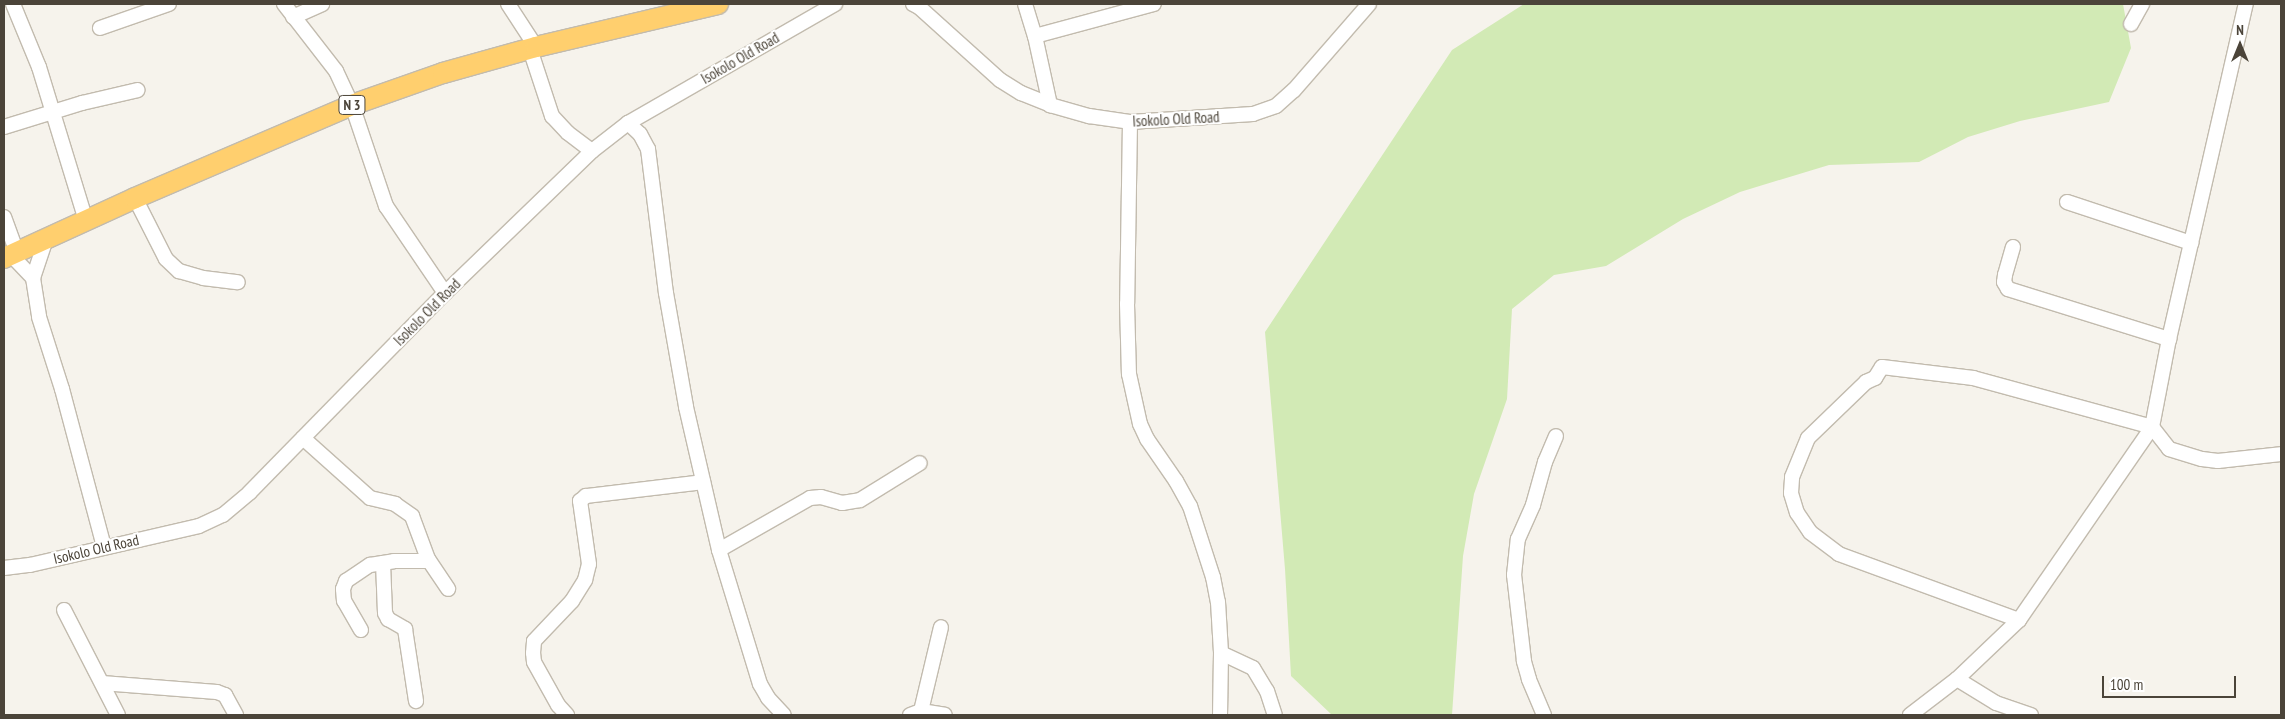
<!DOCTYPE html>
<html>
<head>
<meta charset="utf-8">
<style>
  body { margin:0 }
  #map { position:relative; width:2285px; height:719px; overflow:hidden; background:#f6f3ec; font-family:"PT Sans Narrow",sans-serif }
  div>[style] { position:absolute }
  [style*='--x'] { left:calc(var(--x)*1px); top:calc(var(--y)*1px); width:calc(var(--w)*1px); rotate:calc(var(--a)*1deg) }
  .green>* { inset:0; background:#d2eab5 }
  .roads { filter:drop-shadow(1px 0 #c2bbae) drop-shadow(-1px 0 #c2bbae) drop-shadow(0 1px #c2bbae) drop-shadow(0 -1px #c2bbae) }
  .minor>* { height:14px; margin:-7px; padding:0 7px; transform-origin:7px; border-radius:7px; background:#fff }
  .highway>* { height:20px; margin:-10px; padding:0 10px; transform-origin:10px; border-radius:10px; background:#ffcf6e }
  span { translate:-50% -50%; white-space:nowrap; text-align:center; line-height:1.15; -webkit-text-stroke:4px #fff; paint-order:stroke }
  .shield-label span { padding:1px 4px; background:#fff; border:1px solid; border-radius:4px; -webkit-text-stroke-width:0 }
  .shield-label { font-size:14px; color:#4b4439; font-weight:700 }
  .street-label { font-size:15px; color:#4b4439 }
  .frame { position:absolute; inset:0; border:5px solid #4b4439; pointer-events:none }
  .north { position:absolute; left:2215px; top:20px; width:50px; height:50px; -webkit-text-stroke:4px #fff; paint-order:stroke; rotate:0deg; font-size:14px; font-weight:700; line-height:20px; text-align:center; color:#4b4439 }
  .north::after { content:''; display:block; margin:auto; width:18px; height:22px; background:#4b4439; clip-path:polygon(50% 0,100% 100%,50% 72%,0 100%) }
  .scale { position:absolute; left:2102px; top:676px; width:134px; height:22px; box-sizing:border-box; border:2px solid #4b4439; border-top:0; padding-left:6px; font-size:15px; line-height:18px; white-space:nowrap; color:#4b4439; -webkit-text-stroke:4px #fff; paint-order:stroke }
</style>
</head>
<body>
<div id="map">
  <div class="green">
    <div style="clip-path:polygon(1524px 4px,2123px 4px,2131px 48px,2109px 102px,2020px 121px,1968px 137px,1919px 162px,1829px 165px,1740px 192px,1683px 219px,1606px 266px,1554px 275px,1512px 309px,1507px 399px,1474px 494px,1463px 556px,1452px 715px,1332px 715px,1291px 676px,1285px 569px,1265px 332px,1452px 50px)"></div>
  </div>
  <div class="roads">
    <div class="minor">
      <div style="--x:13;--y:4;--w:68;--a:67.6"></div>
      <div style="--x:39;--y:67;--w:161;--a:73"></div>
      <div style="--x:284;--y:4;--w:85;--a:52.2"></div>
      <div style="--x:336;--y:71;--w:38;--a:65"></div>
      <div style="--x:352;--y:105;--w:107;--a:71.4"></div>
      <div style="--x:386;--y:206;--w:105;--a:55.9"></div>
      <div style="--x:508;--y:4;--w:51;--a:56.9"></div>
      <div style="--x:913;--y:4;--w:7;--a:27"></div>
      <div style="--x:919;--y:7;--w:109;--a:42"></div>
      <div style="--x:1000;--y:80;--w:25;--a:32"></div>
      <div style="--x:1021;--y:93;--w:31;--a:22"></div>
      <div style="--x:1050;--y:105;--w:41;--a:15.8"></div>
      <div style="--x:1089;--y:116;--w:41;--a:8.3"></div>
      <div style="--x:1130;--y:122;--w:123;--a:-3.7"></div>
      <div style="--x:1253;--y:114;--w:24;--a:-19"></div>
      <div style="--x:1276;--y:106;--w:24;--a:-42"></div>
      <div style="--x:1294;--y:90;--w:114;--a:-48.9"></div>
      <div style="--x:1025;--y:4;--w:34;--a:73"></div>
      <div style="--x:1035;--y:36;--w:71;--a:77.7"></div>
      <div style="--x:293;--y:17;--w:32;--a:-24"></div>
      <div style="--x:2131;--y:24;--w:23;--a:-61"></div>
      <div style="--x:100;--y:28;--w:73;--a:-19.2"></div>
      <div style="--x:1035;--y:36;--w:123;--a:-15.1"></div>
      <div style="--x:530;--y:49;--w:71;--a:71.8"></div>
      <div style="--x:552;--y:116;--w:23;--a:47"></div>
      <div style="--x:568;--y:133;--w:30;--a:37"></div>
      <div style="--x:1130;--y:122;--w:182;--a:90.9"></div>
      <div style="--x:1127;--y:304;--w:70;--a:88.4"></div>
      <div style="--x:1129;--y:374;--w:51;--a:77.6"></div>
      <div style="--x:1140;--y:424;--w:17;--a:65"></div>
      <div style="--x:1147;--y:439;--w:51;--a:55.4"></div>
      <div style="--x:1176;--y:481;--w:29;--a:61"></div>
      <div style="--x:1190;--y:506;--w:75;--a:72.1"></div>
      <div style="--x:1213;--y:577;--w:25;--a:79"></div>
      <div style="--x:1218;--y:602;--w:51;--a:86.6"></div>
      <div style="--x:1221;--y:653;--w:62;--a:90.9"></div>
      <div style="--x:628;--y:123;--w:16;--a:43"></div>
      <div style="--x:640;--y:134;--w:17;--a:62"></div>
      <div style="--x:648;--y:149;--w:145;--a:82.9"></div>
      <div style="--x:666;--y:293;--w:116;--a:80"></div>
      <div style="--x:686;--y:407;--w:147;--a:77"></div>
      <div style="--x:719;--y:550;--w:140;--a:73"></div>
      <div style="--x:760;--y:684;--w:16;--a:60"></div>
      <div style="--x:768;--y:698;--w:23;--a:47"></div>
      <div style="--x:4;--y:127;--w:82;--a:-17.1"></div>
      <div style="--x:82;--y:103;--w:57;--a:-13.1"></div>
      <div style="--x:135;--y:198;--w:68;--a:63.1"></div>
      <div style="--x:166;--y:259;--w:18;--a:43"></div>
      <div style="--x:179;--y:271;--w:25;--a:16"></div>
      <div style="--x:203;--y:278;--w:35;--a:7"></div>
      <div style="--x:2067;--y:202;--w:131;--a:18.3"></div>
      <div style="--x:4;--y:217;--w:37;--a:70"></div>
      <div style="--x:46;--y:239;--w:41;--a:108.4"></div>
      <div style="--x:33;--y:278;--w:39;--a:81"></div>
      <div style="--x:39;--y:317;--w:76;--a:72.3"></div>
      <div style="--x:62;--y:389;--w:163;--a:75.1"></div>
      <div style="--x:2013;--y:247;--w:29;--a:106"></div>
      <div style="--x:2005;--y:275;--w:7;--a:98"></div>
      <div style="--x:2004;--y:282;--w:8;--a:60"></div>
      <div style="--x:2008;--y:289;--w:169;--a:17.3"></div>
      <div style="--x:11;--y:255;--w:32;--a:46"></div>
      <div style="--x:303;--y:438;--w:90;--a:41.8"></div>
      <div style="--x:370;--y:498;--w:26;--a:13"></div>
      <div style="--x:395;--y:504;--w:21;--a:35"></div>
      <div style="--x:412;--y:516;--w:46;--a:69.6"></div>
      <div style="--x:428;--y:559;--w:36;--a:56"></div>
      <div style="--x:719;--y:550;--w:105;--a:-29.7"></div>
      <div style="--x:810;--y:498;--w:11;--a:-5"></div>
      <div style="--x:821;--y:497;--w:22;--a:16"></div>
      <div style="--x:842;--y:503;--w:18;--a:-9"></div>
      <div style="--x:860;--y:500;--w:70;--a:-31.7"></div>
      <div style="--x:383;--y:563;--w:50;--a:87.7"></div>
      <div style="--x:385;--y:613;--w:7;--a:63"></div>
      <div style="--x:388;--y:619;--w:20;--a:30"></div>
      <div style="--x:405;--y:629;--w:73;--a:81.3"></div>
      <div style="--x:4;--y:568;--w:26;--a:-7"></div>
      <div style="--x:30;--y:565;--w:173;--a:-13"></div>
      <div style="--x:199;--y:526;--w:26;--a:-25"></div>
      <div style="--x:223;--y:515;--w:35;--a:-40"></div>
      <div style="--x:250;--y:492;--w:279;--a:-45.6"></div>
      <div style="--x:445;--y:293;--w:204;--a:-44"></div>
      <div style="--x:592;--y:151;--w:46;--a:-37.9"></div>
      <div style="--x:628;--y:123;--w:239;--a:-29.9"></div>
      <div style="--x:64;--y:610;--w:118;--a:62.8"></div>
      <div style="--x:2019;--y:620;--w:192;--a:-159.9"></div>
      <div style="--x:1839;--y:554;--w:36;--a:-143"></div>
      <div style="--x:1810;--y:532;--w:23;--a:-124"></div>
      <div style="--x:1797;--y:513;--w:21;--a:-107"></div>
      <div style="--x:1791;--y:493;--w:16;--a:-86"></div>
      <div style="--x:1792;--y:477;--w:42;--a:-67.7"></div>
      <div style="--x:1808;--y:438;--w:81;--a:-44"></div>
      <div style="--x:1866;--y:382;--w:10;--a:-24"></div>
      <div style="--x:1875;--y:378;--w:13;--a:-58"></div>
      <div style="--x:1882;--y:367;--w:92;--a:6.9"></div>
      <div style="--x:1973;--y:378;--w:186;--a:15.3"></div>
      <div style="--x:2152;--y:427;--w:28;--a:52"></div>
      <div style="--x:2169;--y:449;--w:34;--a:17"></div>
      <div style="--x:2202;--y:459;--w:16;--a:7"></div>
      <div style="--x:2218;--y:461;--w:63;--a:-6.3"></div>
      <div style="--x:361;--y:630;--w:34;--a:-120"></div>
      <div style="--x:344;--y:601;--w:12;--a:-95"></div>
      <div style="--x:343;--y:589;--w:9;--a:-69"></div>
      <div style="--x:346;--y:581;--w:29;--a:-34"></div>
      <div style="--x:370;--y:565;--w:24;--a:-9"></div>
      <div style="--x:394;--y:561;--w:35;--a:0"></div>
      <div style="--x:1221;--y:653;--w:35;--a:25"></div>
      <div style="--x:1253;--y:668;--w:27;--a:59"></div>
      <div style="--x:1267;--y:691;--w:25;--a:72"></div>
      <div style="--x:1957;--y:679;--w:46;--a:31.6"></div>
      <div style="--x:1996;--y:703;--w:37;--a:19"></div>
      <div style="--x:102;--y:683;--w:115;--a:4.5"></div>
      <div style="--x:217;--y:692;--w:9;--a:21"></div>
      <div style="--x:225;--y:695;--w:23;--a:61"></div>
      <div style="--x:921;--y:711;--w:86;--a:-76.6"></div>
      <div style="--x:567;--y:715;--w:13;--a:-132"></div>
      <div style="--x:558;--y:705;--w:49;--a:-119.2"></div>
      <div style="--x:534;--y:662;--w:9;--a:-96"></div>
      <div style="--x:533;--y:653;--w:12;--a:-85"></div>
      <div style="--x:534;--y:641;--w:55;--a:-46.5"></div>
      <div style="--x:572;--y:601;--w:25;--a:-58"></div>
      <div style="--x:585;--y:580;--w:16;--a:-76"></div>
      <div style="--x:589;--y:564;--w:64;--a:-98.1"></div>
      <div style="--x:580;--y:501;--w:8;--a:-40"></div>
      <div style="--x:586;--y:496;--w:118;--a:-6.8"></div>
      <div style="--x:910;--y:715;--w:12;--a:-20"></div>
      <div style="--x:921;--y:711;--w:24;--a:9"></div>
      <div style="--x:1544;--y:715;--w:39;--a:-113"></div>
      <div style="--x:1529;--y:679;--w:19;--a:-106"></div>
      <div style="--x:1524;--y:661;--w:87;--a:-96.6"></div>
      <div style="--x:1514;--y:575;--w:36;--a:-84"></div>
      <div style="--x:1518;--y:539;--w:37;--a:-66"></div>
      <div style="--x:1533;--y:505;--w:45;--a:-74.4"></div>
      <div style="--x:1545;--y:462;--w:28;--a:-67"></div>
      <div style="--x:1910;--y:715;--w:59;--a:-37.5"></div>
      <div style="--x:1957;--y:679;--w:86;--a:-43.6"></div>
      <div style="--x:2019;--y:620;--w:234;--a:-55.4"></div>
      <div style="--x:2152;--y:427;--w:90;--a:-79.1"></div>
      <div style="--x:2169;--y:339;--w:344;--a:-77.1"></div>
    </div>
    <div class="highway">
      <div style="--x:4;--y:258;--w:144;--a:-24.6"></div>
      <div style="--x:135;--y:198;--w:236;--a:-23.2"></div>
      <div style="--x:352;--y:105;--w:96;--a:-19.4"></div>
      <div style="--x:443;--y:73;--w:97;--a:-15.6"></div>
      <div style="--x:536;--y:47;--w:187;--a:-13.3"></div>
    </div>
  </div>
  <div class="shield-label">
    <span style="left:352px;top:105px">N 3</span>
  </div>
  <div class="street-label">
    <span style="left:740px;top:58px;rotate:-30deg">Isokolo Old Road</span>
    <span style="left:1176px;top:119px;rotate:-3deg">Isokolo Old Road</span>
    <span style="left:427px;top:312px;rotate:-45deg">Isokolo Old Road</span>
    <span style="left:96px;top:549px;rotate:-13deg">Isokolo Old Road</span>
  </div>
  <div class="frame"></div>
  <div class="north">N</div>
  <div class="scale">100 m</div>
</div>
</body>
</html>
